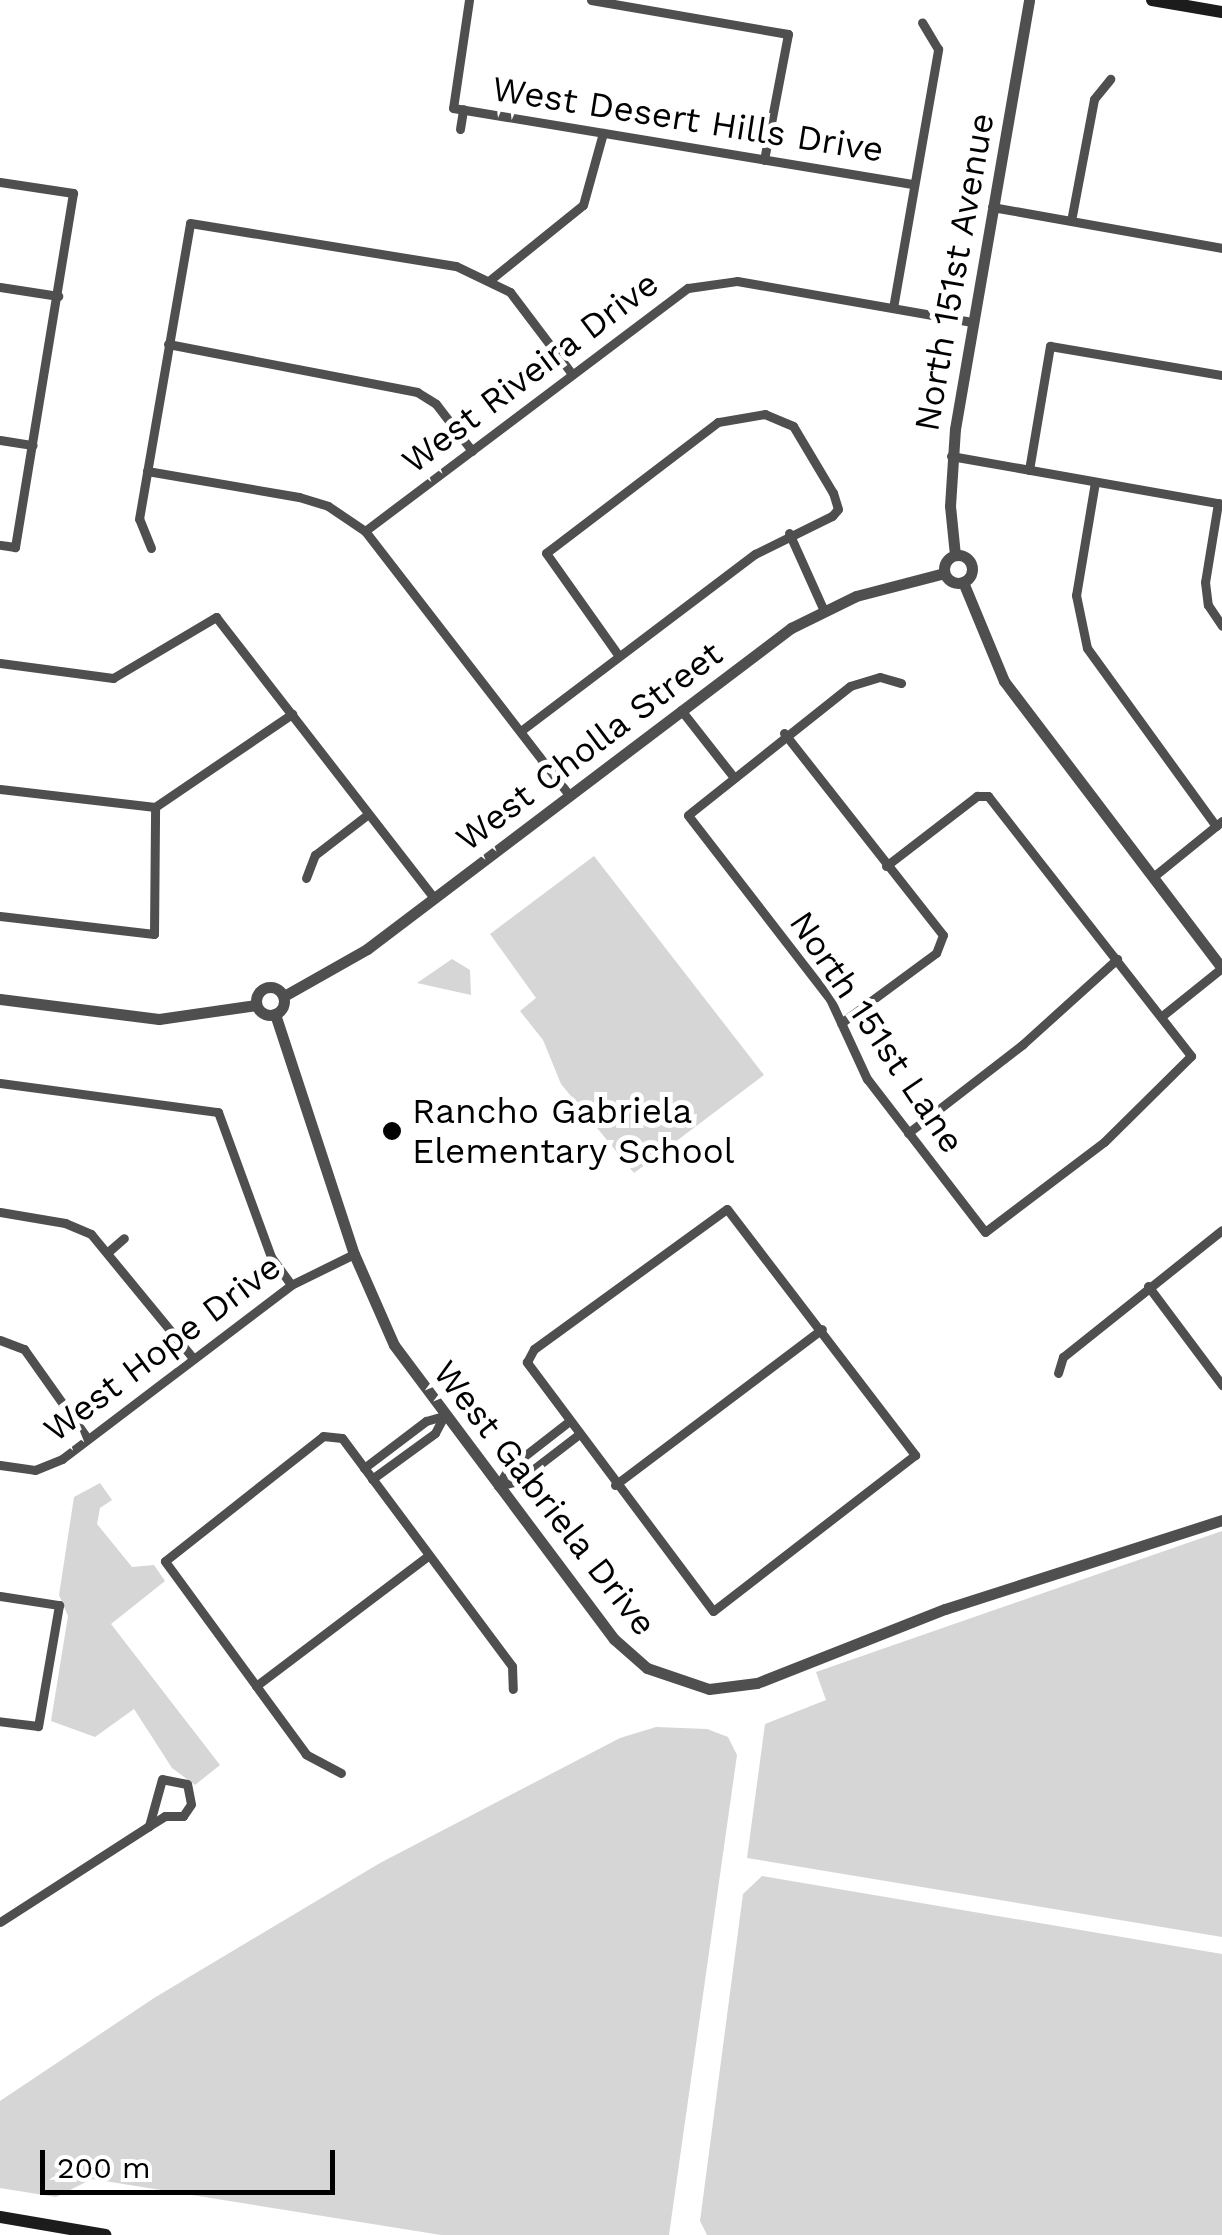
<!DOCTYPE html>
<html>
<head>
<meta charset="utf-8">
<style>
  body { margin:0 }
  #map { position:relative; width:1222px; height:2235px; overflow:hidden; background:#fff; font-family:"Work Sans",sans-serif }
  div>[style] { position:absolute }
  [style*='--x'] { left:calc(var(--x)*1px); top:calc(var(--y)*1px); width:calc(var(--w)*1px); rotate:calc(var(--a)*1deg) }
  .green>* { inset:0; background:#d6d6d6 }
  .minor>* { height:9px; margin:-4.5px; padding:0 4.5px; transform-origin:4.5px; border-radius:4.5px; background:#4f4f4f }
  .tertiary>* { height:11px; margin:-5.5px; padding:0 5.5px; transform-origin:5.5px; border-radius:5.5px; background:#4f4f4f }
  .tertiary>.ring { margin:-5.5px; padding:0; box-sizing:content-box; background:none; border:11px solid #4f4f4f; border-radius:50% }
  .secondary>* { height:12px; margin:-6px; padding:0 6px; transform-origin:6px; border-radius:6px; background:#1c1c1c }
  .dots>* { width:28px; height:28px; translate:-50% -50%; box-sizing:border-box; border:5px solid #fff; border-radius:50% }
  span { translate:-50% -50%; white-space:nowrap; text-align:center; line-height:1.15; -webkit-text-stroke:10px #fff; paint-order:stroke }
  .street-label { font-size:35px; color:#000 }
  .poi-label { font-size:35px; color:#000 }
  .left { translate:0 -50%; text-align:left }
  .scale { position:absolute; left:40px; top:2150px; width:295px; height:45px; box-sizing:border-box; border:5px solid #000; border-top:0; padding-left:12px; font-size:30px; line-height:35px; white-space:nowrap; color:#000; -webkit-text-stroke:8px #fff; paint-order:stroke }
</style>
</head>
<body>
<div id="map">
  <div class="green">
    <div style="clip-path:polygon(594px 856px,764px 1075px,634px 1173px,561px 1084px,543px 1040px,520px 1011px,536px 998px,490px 934px)"></div>
    <div style="clip-path:polygon(452px 959px,470px 970px,471px 995px,417px 983px)"></div>
    <div style="clip-path:polygon(100px 1483px,112px 1500px,100px 1508px,97px 1524px,132px 1567px,154px 1565px,165px 1581px,111px 1624px,220px 1765px,195px 1785px,172px 1768px,134px 1709px,95px 1737px,51px 1721px,68px 1616px,59px 1595px,74px 1497px)"></div>
    <div style="clip-path:polygon(1222px 1531px,1222px 1937px,747px 1858px,765px 1724px,826px 1700px,816px 1672px)"></div>
    <div style="clip-path:polygon(656px 1727px,707px 1729px,728px 1737px,737px 1755px,669px 2235px,441px 2235px,92px 2179px,56px 2197px,0 2188px,0 2101px,154px 1998px,380px 1863px,620px 1738px)"></div>
    <div style="clip-path:polygon(762px 1876px,1222px 1954px,1222px 2235px,707px 2235px,700px 2221px,743px 1894px)"></div>
  </div>
  <div class="minor">
    <div style="--x:469;--y:0;--w:109;--a:98.4"></div>
    <div style="--x:453;--y:108;--w:467;--a:9.4"></div>
    <div style="--x:591;--y:0;--w:200;--a:9.8"></div>
    <div style="--x:788;--y:34;--w:128;--a:100.8"></div>
    <div style="--x:460;--y:129;--w:20;--a:-81"></div>
    <div style="--x:0;--y:182;--w:74;--a:8.6"></div>
    <div style="--x:73;--y:193;--w:359;--a:99.3"></div>
    <div style="--x:15;--y:547;--w:15;--a:-172"></div>
    <div style="--x:992;--y:207;--w:234;--a:10.1"></div>
    <div style="--x:1071;--y:221;--w:124;--a:-79.3"></div>
    <div style="--x:1094;--y:99;--w:26;--a:-51"></div>
    <div style="--x:490;--y:280;--w:119;--a:-38.9"></div>
    <div style="--x:583;--y:205;--w:75;--a:-74.5"></div>
    <div style="--x:0;--y:287;--w:59;--a:8.8"></div>
    <div style="--x:893;--y:308;--w:263;--a:-80.1"></div>
    <div style="--x:938;--y:49;--w:31;--a:-121"></div>
    <div style="--x:168;--y:344;--w:254;--a:10.9"></div>
    <div style="--x:417;--y:392;--w:22;--a:32"></div>
    <div style="--x:436;--y:404;--w:59;--a:52.5"></div>
    <div style="--x:0;--y:440;--w:33;--a:9"></div>
    <div style="--x:951;--y:456;--w:275;--a:10"></div>
    <div style="--x:1029;--y:470;--w:126;--a:-80.4"></div>
    <div style="--x:1050;--y:346;--w:174;--a:9.6"></div>
    <div style="--x:147;--y:471;--w:154;--a:9.7"></div>
    <div style="--x:299;--y:497;--w:30;--a:17"></div>
    <div style="--x:328;--y:506;--w:45;--a:34"></div>
    <div style="--x:365;--y:531;--w:335;--a:52.3"></div>
    <div style="--x:1095;--y:482;--w:115;--a:99.5"></div>
    <div style="--x:1076;--y:595;--w:54;--a:78.3"></div>
    <div style="--x:1087;--y:648;--w:220;--a:54.1"></div>
    <div style="--x:1218;--y:503;--w:80;--a:99.3"></div>
    <div style="--x:1205;--y:582;--w:23;--a:83"></div>
    <div style="--x:1208;--y:605;--w:25;--a:56"></div>
    <div style="--x:365;--y:531;--w:404;--a:-37"></div>
    <div style="--x:688;--y:288;--w:49;--a:-8.1"></div>
    <div style="--x:737;--y:281;--w:240;--a:9.9"></div>
    <div style="--x:789;--y:533;--w:85;--a:65.8"></div>
    <div style="--x:151;--y:548;--w:31;--a:-112"></div>
    <div style="--x:139;--y:519;--w:300;--a:-80.2"></div>
    <div style="--x:190;--y:223;--w:269;--a:9.2"></div>
    <div style="--x:456;--y:266;--w:60;--a:25.7"></div>
    <div style="--x:510;--y:292;--w:103;--a:52.9"></div>
    <div style="--x:0;--y:663;--w:114;--a:7.6"></div>
    <div style="--x:113;--y:678;--w:120;--a:-30.6"></div>
    <div style="--x:216;--y:617;--w:356;--a:52.2"></div>
    <div style="--x:681;--y:710;--w:83;--a:51.9"></div>
    <div style="--x:522;--y:730;--w:292;--a:-37.1"></div>
    <div style="--x:755;--y:554;--w:86;--a:-26.3"></div>
    <div style="--x:832;--y:516;--w:9;--a:-49"></div>
    <div style="--x:838;--y:509;--w:17;--a:-107"></div>
    <div style="--x:833;--y:493;--w:78;--a:-120.8"></div>
    <div style="--x:793;--y:426;--w:30;--a:-157"></div>
    <div style="--x:765;--y:414;--w:48;--a:170.3"></div>
    <div style="--x:718;--y:422;--w:216;--a:142.7"></div>
    <div style="--x:546;--y:553;--w:126;--a:54.7"></div>
    <div style="--x:784;--y:733;--w:257;--a:51.8"></div>
    <div style="--x:943;--y:935;--w:19;--a:111"></div>
    <div style="--x:936;--y:953;--w:118;--a:143.6"></div>
    <div style="--x:0;--y:789;--w:156;--a:6.6"></div>
    <div style="--x:155;--y:807;--w:166;--a:-34.2"></div>
    <div style="--x:886;--y:866;--w:115;--a:-37.6"></div>
    <div style="--x:977;--y:796;--w:11;--a:0"></div>
    <div style="--x:988;--y:796;--w:330;--a:52"></div>
    <div style="--x:1191;--y:1056;--w:122;--a:135.3"></div>
    <div style="--x:1104;--y:1142;--w:149;--a:142.9"></div>
    <div style="--x:985;--y:1232;--w:193;--a:-127.6"></div>
    <div style="--x:867;--y:1079;--w:88;--a:-114.8"></div>
    <div style="--x:830;--y:999;--w:232;--a:-127.7"></div>
    <div style="--x:688;--y:815;--w:207;--a:-38.5"></div>
    <div style="--x:850;--y:686;--w:31;--a:-17"></div>
    <div style="--x:880;--y:677;--w:22;--a:16"></div>
    <div style="--x:1153;--y:877;--w:89;--a:-39.1"></div>
    <div style="--x:306;--y:878;--w:25;--a:-69"></div>
    <div style="--x:315;--y:855;--w:66;--a:-37.6"></div>
    <div style="--x:0;--y:916;--w:155;--a:6.7"></div>
    <div style="--x:154;--y:934;--w:127;--a:-89.5"></div>
    <div style="--x:1162;--y:1016;--w:77;--a:-38.7"></div>
    <div style="--x:0;--y:1083;--w:220;--a:7.6"></div>
    <div style="--x:218;--y:1112;--w:154;--a:69.9"></div>
    <div style="--x:271;--y:1257;--w:34;--a:54"></div>
    <div style="--x:908;--y:1133;--w:145;--a:-37.7"></div>
    <div style="--x:1023;--y:1044;--w:127;--a:-42.1"></div>
    <div style="--x:727;--y:1209;--w:310;--a:52.6"></div>
    <div style="--x:915;--y:1455;--w:255;--a:142.3"></div>
    <div style="--x:713;--y:1611;--w:311;--a:-126.8"></div>
    <div style="--x:527;--y:1362;--w:15;--a:-62"></div>
    <div style="--x:534;--y:1349;--w:238;--a:-36"></div>
    <div style="--x:0;--y:1212;--w:66;--a:9.6"></div>
    <div style="--x:65;--y:1223;--w:28;--a:23"></div>
    <div style="--x:91;--y:1234;--w:161;--a:50.6"></div>
    <div style="--x:108;--y:1252;--w:21;--a:-41"></div>
    <div style="--x:1148;--y:1286;--w:124;--a:53.2"></div>
    <div style="--x:0;--y:1340;--w:26;--a:21"></div>
    <div style="--x:24;--y:1349;--w:109;--a:54.7"></div>
    <div style="--x:1058;--y:1373;--w:17;--a:-73"></div>
    <div style="--x:1063;--y:1357;--w:203;--a:-38.6"></div>
    <div style="--x:0;--y:1465;--w:35;--a:8"></div>
    <div style="--x:35;--y:1470;--w:29;--a:-22"></div>
    <div style="--x:62;--y:1459;--w:288;--a:-37.2"></div>
    <div style="--x:291;--y:1285;--w:70;--a:-26.2"></div>
    <div style="--x:364;--y:1468;--w:78;--a:-37.2"></div>
    <div style="--x:426;--y:1421;--w:19;--a:-16"></div>
    <div style="--x:372;--y:1479;--w:78;--a:-36.1"></div>
    <div style="--x:435;--y:1433;--w:19;--a:-62"></div>
    <div style="--x:615;--y:1485;--w:259;--a:-37"></div>
    <div style="--x:498;--y:1486;--w:21;--a:-14"></div>
    <div style="--x:518;--y:1481;--w:76;--a:-37.5"></div>
    <div style="--x:498;--y:1486;--w:21;--a:-59"></div>
    <div style="--x:509;--y:1468;--w:75;--a:-37.9"></div>
    <div style="--x:0;--y:1596;--w:60;--a:8.7"></div>
    <div style="--x:59;--y:1605;--w:123;--a:99.8"></div>
    <div style="--x:38;--y:1726;--w:38;--a:-173"></div>
    <div style="--x:256;--y:1686;--w:216;--a:-37.1"></div>
    <div style="--x:341;--y:1773;--w:40;--a:-152"></div>
    <div style="--x:306;--y:1754;--w:239;--a:-126.2"></div>
    <div style="--x:165;--y:1561;--w:201;--a:-38.3"></div>
    <div style="--x:323;--y:1436;--w:19;--a:6"></div>
    <div style="--x:342;--y:1438;--w:284;--a:53.3"></div>
    <div style="--x:512;--y:1666;--w:23;--a:88"></div>
    <div style="--x:0;--y:1922;--w:177;--a:-32.8"></div>
    <div style="--x:149;--y:1826;--w:19;--a:-32"></div>
    <div style="--x:165;--y:1816;--w:18;--a:0"></div>
    <div style="--x:183;--y:1816;--w:14;--a:-56"></div>
    <div style="--x:191;--y:1804;--w:20;--a:-101"></div>
    <div style="--x:187;--y:1784;--w:25;--a:-169"></div>
    <div style="--x:162;--y:1779;--w:49;--a:105.5"></div>
  </div>
  <div class="tertiary">
    <div class="ring" style="left:944px;top:555px;width:17px;height:17px"></div>
    <div style="--x:955;--y:555;--w:49;--a:-95.8"></div>
    <div style="--x:950;--y:506;--w:77;--a:-86.3"></div>
    <div style="--x:955;--y:429;--w:435;--a:-80.2"></div>
    <div style="--x:963;--y:582;--w:107;--a:67.5"></div>
    <div style="--x:1004;--y:681;--w:360;--a:52.8"></div>
    <div class="ring" style="left:256px;top:987px;width:17px;height:17px"></div>
    <div style="--x:284;--y:996;--w:95;--a:-29.5"></div>
    <div style="--x:367;--y:949;--w:532;--a:-37.13"></div>
    <div style="--x:791;--y:628;--w:72;--a:-26.2"></div>
    <div style="--x:856;--y:596;--w:91;--a:-14.6"></div>
    <div style="--x:0;--y:999;--w:160;--a:7.2"></div>
    <div style="--x:159;--y:1019;--w:98;--a:-8.2"></div>
    <div style="--x:275;--y:1014;--w:253;--a:71.8"></div>
    <div style="--x:354;--y:1254;--w:99;--a:66.3"></div>
    <div style="--x:394;--y:1345;--w:367;--a:53.2"></div>
    <div style="--x:614;--y:1639;--w:44;--a:41.3"></div>
    <div style="--x:647;--y:1668;--w:65;--a:18.7"></div>
    <div style="--x:709;--y:1689;--w:48;--a:-7.1"></div>
    <div style="--x:757;--y:1683;--w:202;--a:-21.5"></div>
    <div style="--x:945;--y:1609;--w:291;--a:-17.8"></div>
  </div>
  <div class="secondary">
    <div style="--x:1152;--y:0;--w:71;--a:9.7"></div>
    <div style="--x:0;--y:2217;--w:107;--a:9.7"></div>
  </div>
  <div class="dots">
    <div style="left:392px;top:1131px;background:#000"></div>
  </div>
  <div class="street-label">
    <span style="left:688px;top:119px;rotate:9deg">West Desert Hills Drive</span>
    <span style="left:954px;top:272px;rotate:-80deg">North 151st Avenue</span>
    <span style="left:530px;top:372px;rotate:-37deg">West Riveira Drive</span>
    <span style="left:589px;top:746px;rotate:-37deg">West Cholla Street</span>
    <span style="left:877px;top:1032px;rotate:56deg">North 151st Lane</span>
    <span style="left:162px;top:1348px;rotate:-37deg">West Hope Drive</span>
    <span style="left:545px;top:1498px;rotate:52deg">West Gabriela Drive</span>
  </div>
  <div class="poi-label">
    <span class="left" style="left:412px;top:1131px">Rancho Gabriela<br>Elementary School</span>
  </div>
  <div class="scale">200 m</div>
</div>
</body>
</html>
